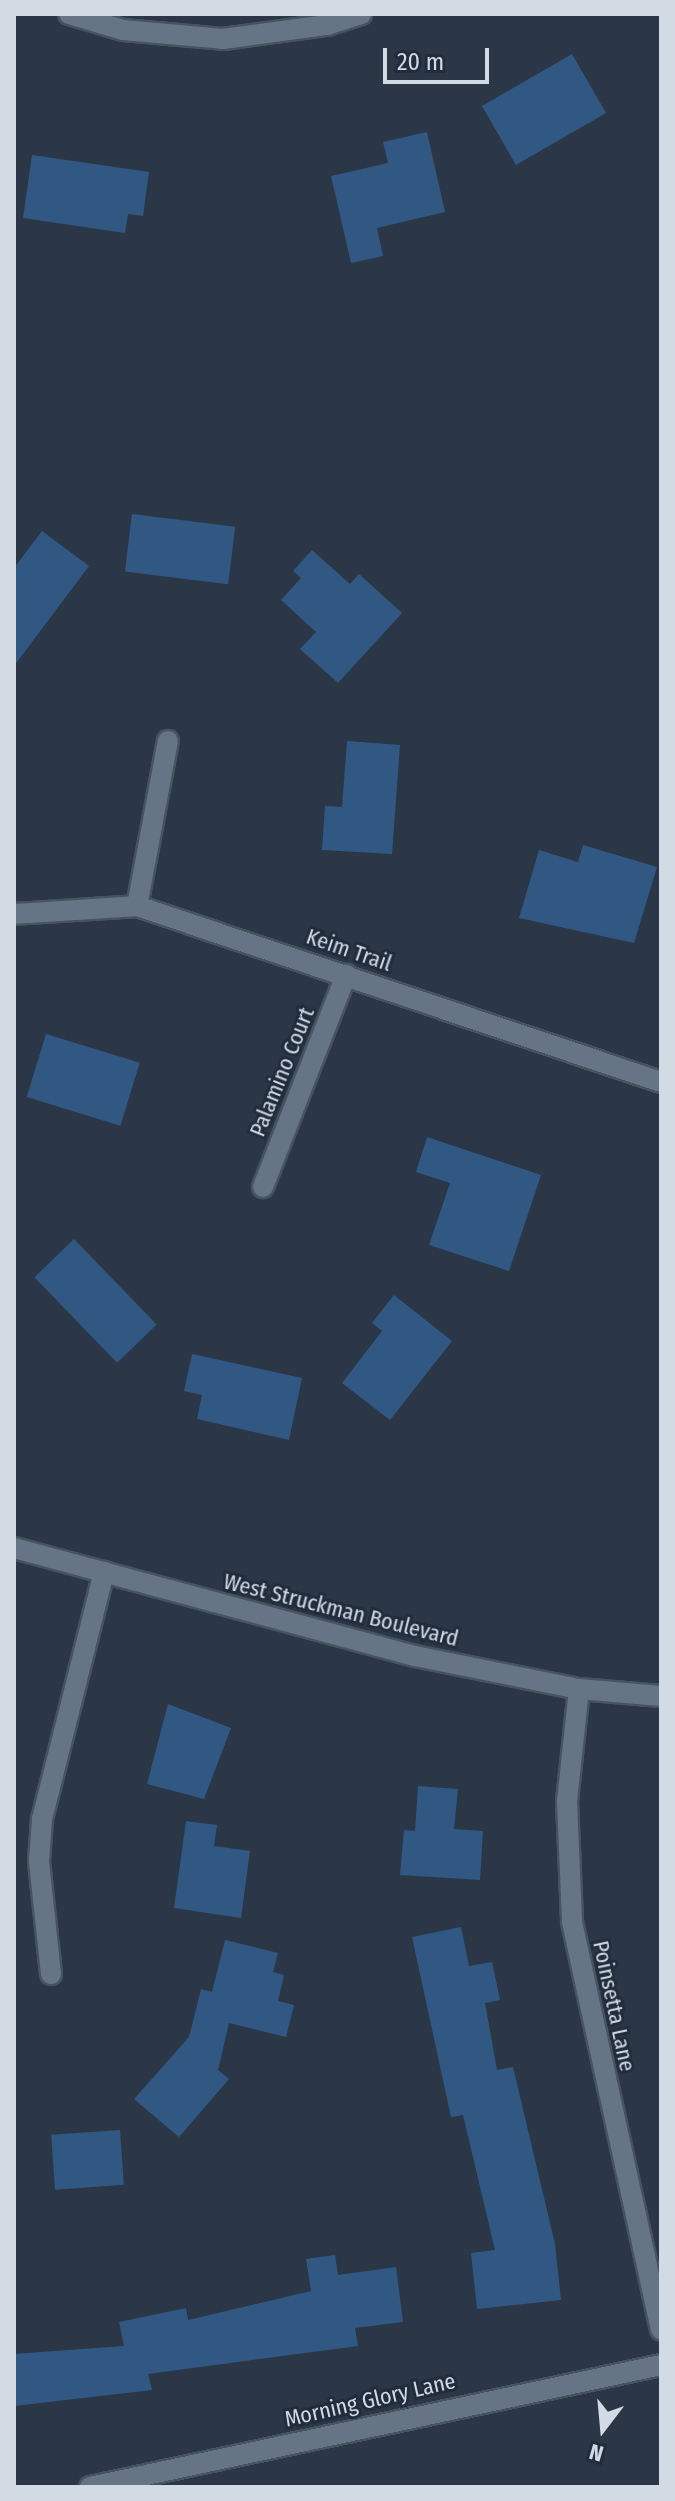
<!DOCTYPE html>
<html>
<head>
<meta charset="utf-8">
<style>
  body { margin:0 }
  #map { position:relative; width:675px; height:2501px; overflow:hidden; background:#2b3747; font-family:"Fira Sans Condensed",sans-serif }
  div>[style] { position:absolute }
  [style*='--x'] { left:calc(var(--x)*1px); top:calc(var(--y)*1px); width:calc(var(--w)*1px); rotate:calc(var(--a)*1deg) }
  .building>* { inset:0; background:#315883; transform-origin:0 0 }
  .roads { filter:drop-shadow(2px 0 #485360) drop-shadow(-2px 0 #485360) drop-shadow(0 2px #485360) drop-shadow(0 -2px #485360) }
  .minor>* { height:20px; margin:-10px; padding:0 10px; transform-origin:10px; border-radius:10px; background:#667586 }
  span { translate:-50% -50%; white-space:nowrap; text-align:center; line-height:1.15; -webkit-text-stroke:6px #212d3c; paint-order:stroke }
  .street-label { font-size:22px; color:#d2dae4 }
  .frame { position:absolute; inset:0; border:16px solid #d2dae4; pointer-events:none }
  .north { position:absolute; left:563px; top:2389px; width:80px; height:80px; -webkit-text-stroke:6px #212d3c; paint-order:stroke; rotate:196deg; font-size:22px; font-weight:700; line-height:32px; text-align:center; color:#d2dae4 }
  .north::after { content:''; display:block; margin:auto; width:28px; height:36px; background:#d2dae4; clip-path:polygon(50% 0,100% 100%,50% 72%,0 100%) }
  .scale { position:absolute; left:383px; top:48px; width:106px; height:36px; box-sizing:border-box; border:4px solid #d2dae4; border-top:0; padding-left:10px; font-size:24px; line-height:28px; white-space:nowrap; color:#d2dae4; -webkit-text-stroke:6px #212d3c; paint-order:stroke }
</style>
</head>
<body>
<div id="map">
  <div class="building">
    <div style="left:572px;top:54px;width:68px;height:104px;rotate:60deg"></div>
    <div style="clip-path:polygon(427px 132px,445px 212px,377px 228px,383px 256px,351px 263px,331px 176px,388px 163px,383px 142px)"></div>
    <div style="clip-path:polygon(32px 155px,149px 172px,143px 216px,128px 214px,125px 233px,23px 218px)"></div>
    <div style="left:132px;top:514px;width:104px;height:58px;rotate:7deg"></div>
    <div style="clip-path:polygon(42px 531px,89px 566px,14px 666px,14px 568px)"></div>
    <div style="clip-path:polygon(312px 550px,350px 584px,359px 574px,402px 613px,338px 683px,300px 649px,316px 632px,281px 600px,301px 578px,293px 571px)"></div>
    <div style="clip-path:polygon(347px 741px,400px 745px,392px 854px,322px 850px,325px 806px,342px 807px)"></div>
    <div style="clip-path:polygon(583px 845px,657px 867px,634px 943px,519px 918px,539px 850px,578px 862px)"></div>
    <div style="left:46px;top:1034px;width:98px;height:66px;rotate:17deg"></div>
    <div style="clip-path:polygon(427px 1137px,541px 1175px,509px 1271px,429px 1245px,450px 1183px,416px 1172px)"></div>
    <div style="left:74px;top:1239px;width:119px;height:55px;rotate:46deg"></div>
    <div style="clip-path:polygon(394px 1295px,452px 1341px,390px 1420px,342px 1383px,382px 1331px,372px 1323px)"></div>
    <div style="clip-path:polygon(192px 1354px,302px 1378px,289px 1440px,197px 1419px,202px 1395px,184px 1391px)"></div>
    <div style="clip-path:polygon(168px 1704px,231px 1728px,204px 1799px,147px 1784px)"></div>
    <div style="clip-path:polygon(418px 1786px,458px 1789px,454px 1829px,483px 1831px,480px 1880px,400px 1875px,404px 1830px,415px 1831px)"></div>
    <div style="clip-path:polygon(186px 1821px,217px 1825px,214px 1846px,250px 1851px,241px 1918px,174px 1908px)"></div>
    <div style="clip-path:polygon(461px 1927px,469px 1966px,492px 1962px,500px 2000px,485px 2003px,497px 2070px,513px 2067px,555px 2244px,561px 2300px,477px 2309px,471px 2253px,495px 2250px,463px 2115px,451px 2117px,412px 1937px)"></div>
    <div style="clip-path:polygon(225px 1940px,278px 1953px,273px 1972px,284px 1975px,278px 2001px,294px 2005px,286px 2037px,229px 2023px,218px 2070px,229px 2079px,179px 2137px,134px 2099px,189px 2037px,201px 1989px,212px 1992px)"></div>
    <div style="left:120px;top:2130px;width:55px;height:69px;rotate:86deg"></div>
    <div style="clip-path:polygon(335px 2255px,338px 2275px,396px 2267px,403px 2322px,355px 2328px,358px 2346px,148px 2374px,152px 2390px,14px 2406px,14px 2354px,124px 2346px,119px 2322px,186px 2308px,188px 2320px,311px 2291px,306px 2259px)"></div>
  </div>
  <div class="roads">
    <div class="minor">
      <div style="--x:69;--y:14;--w:56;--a:16.5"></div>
      <div style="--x:123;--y:30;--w:100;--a:5.1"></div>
      <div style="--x:223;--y:39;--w:105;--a:-7.7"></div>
      <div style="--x:327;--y:25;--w:36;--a:-18"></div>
      <div style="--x:137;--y:906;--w:168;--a:-79.4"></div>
      <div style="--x:14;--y:914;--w:123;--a:-3.7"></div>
      <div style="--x:137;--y:906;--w:553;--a:18.57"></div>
      <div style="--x:263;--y:1187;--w:228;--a:-68.6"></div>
      <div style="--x:14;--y:1548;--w:415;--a:15.1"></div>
      <div style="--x:415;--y:1656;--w:167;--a:11.4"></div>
      <div style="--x:579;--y:1689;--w:82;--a:4.9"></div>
      <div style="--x:579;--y:1689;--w:113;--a:96.1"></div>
      <div style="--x:567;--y:1801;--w:121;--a:87.6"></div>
      <div style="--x:572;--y:1922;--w:417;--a:77.7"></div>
      <div style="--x:51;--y:1974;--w:114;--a:-96.1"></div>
      <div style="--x:39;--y:1861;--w:42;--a:-85.9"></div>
      <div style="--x:42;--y:1819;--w:255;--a:-75.9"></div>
      <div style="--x:90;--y:2487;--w:584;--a:-12.06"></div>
    </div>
  </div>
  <div class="street-label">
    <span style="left:349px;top:950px;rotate:19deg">Keim Trail</span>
    <span style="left:282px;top:1072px;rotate:-68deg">Palamino Court</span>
    <span style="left:341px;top:1610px;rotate:14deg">West Struckman Boulevard</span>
    <span style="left:614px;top:2006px;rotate:78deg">Poinsetta Lane</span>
    <span style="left:370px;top:2400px;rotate:-13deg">Morning Glory Lane</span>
  </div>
  <div class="frame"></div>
  <div class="north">N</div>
  <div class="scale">20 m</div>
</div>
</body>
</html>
